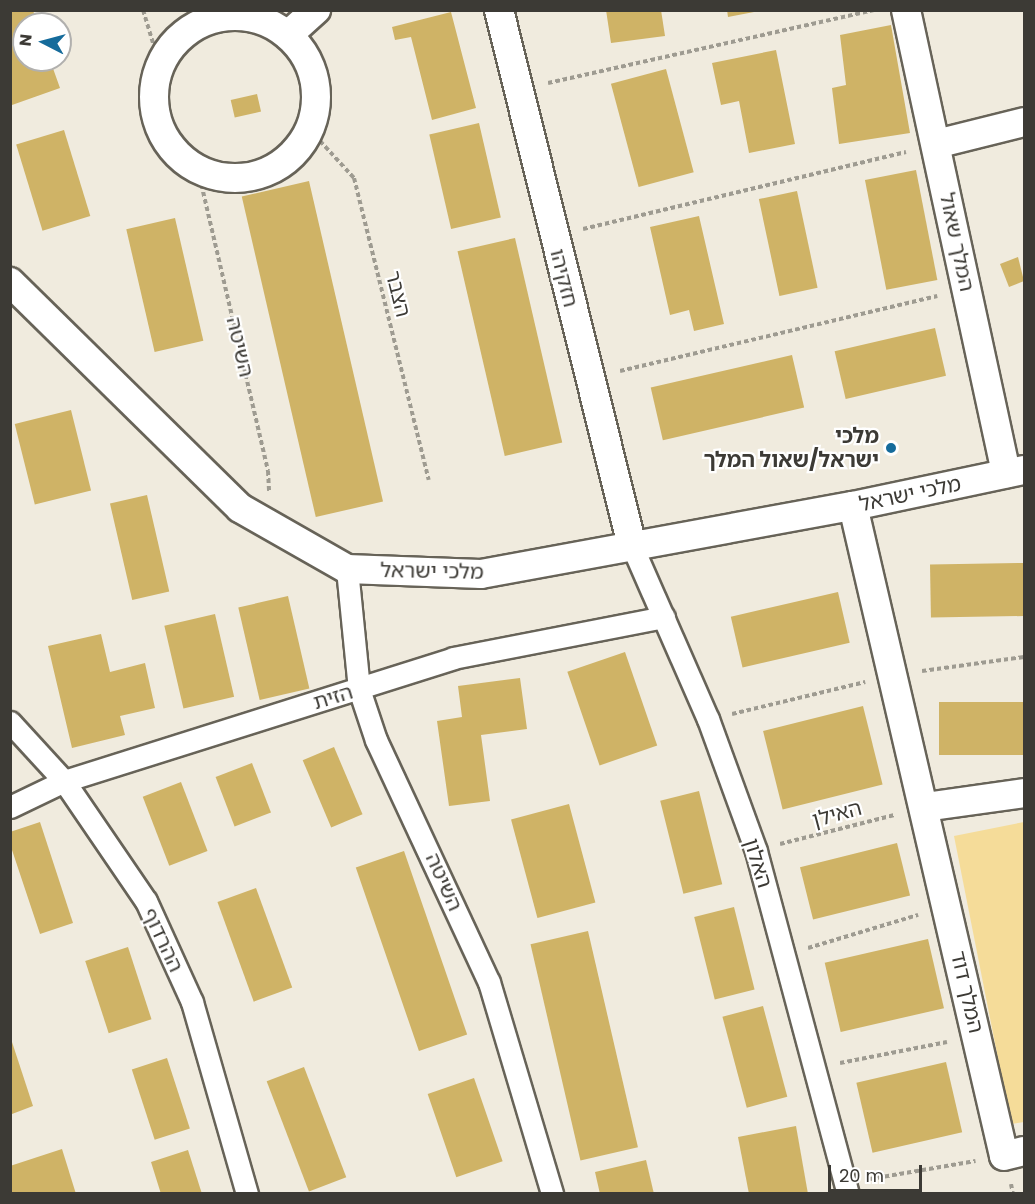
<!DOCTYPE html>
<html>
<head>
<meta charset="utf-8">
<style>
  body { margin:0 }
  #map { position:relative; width:1035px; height:1204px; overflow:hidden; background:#f0ebde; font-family:Poppins,"Noto Sans Hebrew",sans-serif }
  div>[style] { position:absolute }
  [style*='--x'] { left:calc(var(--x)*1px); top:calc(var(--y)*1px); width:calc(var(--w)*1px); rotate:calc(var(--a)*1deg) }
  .green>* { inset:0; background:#f5dc99 }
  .building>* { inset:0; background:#cfb366; transform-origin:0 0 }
  .path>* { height:4px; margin-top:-2px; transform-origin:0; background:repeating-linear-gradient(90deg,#9e9b91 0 4.5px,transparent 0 7.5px) }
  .roads { filter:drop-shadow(2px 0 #676358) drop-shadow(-2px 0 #676358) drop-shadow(0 2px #676358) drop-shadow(0 -2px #676358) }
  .pedestrian>* { height:21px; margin:-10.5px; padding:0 10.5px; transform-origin:10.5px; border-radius:10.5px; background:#fff }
  .minor>* { height:28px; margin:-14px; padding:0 14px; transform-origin:14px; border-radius:14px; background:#fff }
  .minor>.ring { margin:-14px; padding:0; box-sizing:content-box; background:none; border:28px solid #fff; border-radius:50% }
  .dots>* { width:16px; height:16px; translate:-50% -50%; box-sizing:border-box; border:3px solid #fff; border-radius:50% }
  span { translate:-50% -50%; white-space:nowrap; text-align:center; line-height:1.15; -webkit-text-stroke:4.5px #fff; paint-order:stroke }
  .street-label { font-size:21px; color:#3c3a35 }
  .poi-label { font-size:21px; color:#3c3a35; font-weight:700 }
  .right { translate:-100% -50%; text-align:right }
  .frame { position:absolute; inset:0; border:12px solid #3c3a35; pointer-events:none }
  .north { position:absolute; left:12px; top:12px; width:60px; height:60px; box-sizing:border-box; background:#fff; border:2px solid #b1b0ae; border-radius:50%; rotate:276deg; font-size:16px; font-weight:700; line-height:24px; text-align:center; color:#3c3a35 }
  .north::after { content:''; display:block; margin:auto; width:21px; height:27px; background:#156b9b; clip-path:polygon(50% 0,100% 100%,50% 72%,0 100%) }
  .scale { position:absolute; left:828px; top:1165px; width:94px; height:27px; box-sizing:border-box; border:3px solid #3c3a35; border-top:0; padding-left:8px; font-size:18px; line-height:21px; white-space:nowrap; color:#3c3a35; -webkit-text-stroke:4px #fff; paint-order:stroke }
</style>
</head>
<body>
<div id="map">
  <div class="green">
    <div style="clip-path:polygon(1024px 822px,1024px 1122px,1011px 1124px,954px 836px)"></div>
  </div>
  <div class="building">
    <div style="clip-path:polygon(33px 10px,37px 24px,24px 24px,24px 60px,50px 60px,60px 88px,12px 105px,10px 11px)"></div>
    <div style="clip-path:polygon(606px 10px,661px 10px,665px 36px,611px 43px)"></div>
    <div style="clip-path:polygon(727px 10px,754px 10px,754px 12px,728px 17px)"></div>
    <div style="clip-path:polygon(451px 12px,476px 108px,432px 120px,411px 37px,395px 40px,392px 27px)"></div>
    <div style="clip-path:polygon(891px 25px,910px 133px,839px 144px,832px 88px,846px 85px,840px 35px)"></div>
    <div style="clip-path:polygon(776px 50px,795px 144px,749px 153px,739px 101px,721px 105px,712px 63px)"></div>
    <div style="left:666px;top:69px;width:107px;height:57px;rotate:75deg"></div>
    <div style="left:257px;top:94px;width:18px;height:27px;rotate:77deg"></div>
    <div style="left:479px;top:123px;width:97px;height:51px;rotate:77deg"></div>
    <div style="left:64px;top:130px;width:90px;height:50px;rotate:73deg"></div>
    <div style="left:916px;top:170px;width:112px;height:52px;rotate:79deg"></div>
    <div style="left:309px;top:181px;width:329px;height:69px;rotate:77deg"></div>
    <div style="left:797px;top:191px;width:99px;height:39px;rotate:78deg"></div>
    <div style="clip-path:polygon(699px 216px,724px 324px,694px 331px,689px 310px,670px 315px,650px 227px)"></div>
    <div style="left:175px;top:218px;width:126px;height:50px;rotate:77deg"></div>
    <div style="left:515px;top:238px;width:210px;height:59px;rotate:77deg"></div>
    <div style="clip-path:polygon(1018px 257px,1024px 281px,1009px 287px,1000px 264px)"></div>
    <div style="left:935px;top:328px;width:49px;height:103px;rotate:77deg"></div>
    <div style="left:792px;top:355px;width:54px;height:145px;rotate:77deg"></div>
    <div style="left:71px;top:410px;width:83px;height:58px;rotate:76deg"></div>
    <div style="left:147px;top:495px;width:99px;height:38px;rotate:77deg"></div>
    <div style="left:1023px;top:563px;width:53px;height:93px;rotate:89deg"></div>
    <div style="left:838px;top:592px;width:52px;height:110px;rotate:77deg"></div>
    <div style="left:288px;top:596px;width:95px;height:51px;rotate:77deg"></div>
    <div style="left:215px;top:614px;width:85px;height:52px;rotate:77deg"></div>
    <div style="clip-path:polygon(101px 634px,110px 672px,145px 663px,155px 708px,120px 716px,125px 735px,72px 748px,48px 646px)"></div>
    <div style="left:625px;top:652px;width:99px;height:61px;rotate:71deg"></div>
    <div style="clip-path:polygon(520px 678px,527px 729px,481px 735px,490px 801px,449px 806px,437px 721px,462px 717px,458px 686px)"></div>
    <div style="left:1024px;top:702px;width:53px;height:85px;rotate:90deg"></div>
    <div style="left:863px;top:706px;width:81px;height:103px;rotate:76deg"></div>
    <div style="left:334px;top:747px;width:73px;height:34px;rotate:67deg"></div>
    <div style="left:252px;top:763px;width:53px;height:39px;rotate:69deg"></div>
    <div style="left:181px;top:782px;width:74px;height:41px;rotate:69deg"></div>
    <div style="left:699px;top:791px;width:96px;height:40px;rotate:76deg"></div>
    <div style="left:569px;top:804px;width:102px;height:60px;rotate:75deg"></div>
    <div style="clip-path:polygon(40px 822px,73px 923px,40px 934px,10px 844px,10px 832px)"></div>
    <div style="left:897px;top:843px;width:54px;height:100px;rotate:76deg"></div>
    <div style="left:404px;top:851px;width:194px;height:51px;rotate:71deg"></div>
    <div style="left:256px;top:888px;width:106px;height:41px;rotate:70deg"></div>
    <div style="left:734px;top:907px;width:85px;height:41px;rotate:76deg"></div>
    <div style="left:588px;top:931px;width:222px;height:59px;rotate:77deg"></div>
    <div style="left:928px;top:939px;width:71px;height:106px;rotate:77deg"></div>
    <div style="left:128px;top:947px;width:76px;height:45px;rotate:72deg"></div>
    <div style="left:763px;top:1006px;width:94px;height:42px;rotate:75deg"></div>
    <div style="clip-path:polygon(11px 1039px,33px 1106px,12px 1114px,10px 1110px)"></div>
    <div style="left:167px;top:1058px;width:74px;height:37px;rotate:72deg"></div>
    <div style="left:946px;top:1062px;width:72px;height:92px;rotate:77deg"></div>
    <div style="left:304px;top:1067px;width:118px;height:40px;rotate:69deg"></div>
    <div style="left:474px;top:1078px;width:88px;height:49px;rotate:71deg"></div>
    <div style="clip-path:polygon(796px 1126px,808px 1194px,749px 1194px,738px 1137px)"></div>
    <div style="clip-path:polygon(62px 1149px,76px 1194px,10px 1194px,10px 1166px)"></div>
    <div style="clip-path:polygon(188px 1150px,202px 1194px,161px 1194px,151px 1162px)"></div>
    <div style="clip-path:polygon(646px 1160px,654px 1194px,600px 1194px,595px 1172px)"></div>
  </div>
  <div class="path">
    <div style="--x:143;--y:10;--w:59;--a:73.1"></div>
    <div style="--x:548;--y:83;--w:335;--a:-12.6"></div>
    <div style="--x:310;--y:130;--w:65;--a:47.5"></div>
    <div style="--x:354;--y:178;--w:311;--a:76.1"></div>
    <div style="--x:198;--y:170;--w:309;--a:76.9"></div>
    <div style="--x:268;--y:471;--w:20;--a:87"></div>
    <div style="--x:583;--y:229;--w:332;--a:-13.4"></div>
    <div style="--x:620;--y:371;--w:326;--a:-13.3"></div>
    <div style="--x:922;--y:671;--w:103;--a:-7.8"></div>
    <div style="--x:732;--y:714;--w:137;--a:-13.5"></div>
    <div style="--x:780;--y:844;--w:119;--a:-14.2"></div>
    <div style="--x:808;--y:948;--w:115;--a:-16.7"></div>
    <div style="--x:840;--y:1063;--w:109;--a:-11.1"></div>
    <div style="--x:870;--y:1179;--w:107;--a:-9.7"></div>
    <div style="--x:1011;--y:1184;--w:10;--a:79"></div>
  </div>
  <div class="roads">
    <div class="pedestrian">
      <div style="--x:632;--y:546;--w:189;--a:66.3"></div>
      <div style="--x:708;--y:719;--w:140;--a:70"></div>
      <div style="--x:756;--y:851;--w:355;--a:75"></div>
      <div style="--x:347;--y:569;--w:121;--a:84.3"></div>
      <div style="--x:359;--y:689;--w:54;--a:71.6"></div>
      <div style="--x:376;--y:740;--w:267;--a:65"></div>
      <div style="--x:489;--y:982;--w:221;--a:73.4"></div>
      <div style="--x:10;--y:722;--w:80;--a:47.5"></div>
      <div style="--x:64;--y:781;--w:145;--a:55.7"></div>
      <div style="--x:146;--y:901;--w:111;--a:65.5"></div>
      <div style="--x:192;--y:1002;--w:200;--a:74"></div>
      <div style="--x:10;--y:807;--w:60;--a:-25.7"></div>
      <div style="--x:64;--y:781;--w:408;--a:-17.5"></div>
      <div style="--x:453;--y:658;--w:215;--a:-11"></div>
    </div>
    <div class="minor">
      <div style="--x:499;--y:10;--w:552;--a:76.06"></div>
      <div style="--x:906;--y:10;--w:474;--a:77.8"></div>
      <div class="ring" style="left:154px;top:16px;width:134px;height:134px"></div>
      <div style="--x:288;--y:35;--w:38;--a:-42"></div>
      <div style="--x:936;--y:144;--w:91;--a:-14"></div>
      <div style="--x:10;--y:282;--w:322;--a:44.5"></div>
      <div style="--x:240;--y:508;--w:123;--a:29.7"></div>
      <div style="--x:347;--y:569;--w:134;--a:2.1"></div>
      <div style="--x:481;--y:574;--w:378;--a:-10.4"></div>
      <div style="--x:853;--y:506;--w:175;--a:-11.9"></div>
      <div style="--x:853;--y:506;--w:667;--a:76.92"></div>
      <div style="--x:1004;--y:1156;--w:21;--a:-14"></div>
      <div style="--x:925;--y:807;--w:100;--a:-8"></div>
    </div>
  </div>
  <div class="dots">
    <div style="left:891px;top:448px;background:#156b9b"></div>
  </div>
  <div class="street-label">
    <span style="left:957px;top:242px;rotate:78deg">המלך שאול</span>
    <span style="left:564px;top:278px;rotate:76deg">חזקיהו</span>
    <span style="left:398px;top:294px;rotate:76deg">הצבר</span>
    <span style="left:240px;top:347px;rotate:77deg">השיטה</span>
    <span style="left:910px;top:494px;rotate:-12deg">מלכי ישראל</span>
    <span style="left:432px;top:571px;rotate:1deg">מלכי ישראל</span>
    <span style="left:333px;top:697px;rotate:-17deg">הזית</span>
    <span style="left:837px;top:814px;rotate:-15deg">האילן</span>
    <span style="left:758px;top:863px;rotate:73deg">האלון</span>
    <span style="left:444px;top:882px;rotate:66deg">השיטה</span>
    <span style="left:163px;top:940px;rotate:65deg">ההרדוף</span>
    <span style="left:967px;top:992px;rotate:77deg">המלך דוד</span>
  </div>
  <div class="poi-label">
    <span class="right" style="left:879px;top:448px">מלכי<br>ישראל/שאול המלך</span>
  </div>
  <div class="frame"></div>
  <div class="north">N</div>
  <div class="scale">20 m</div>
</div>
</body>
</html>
